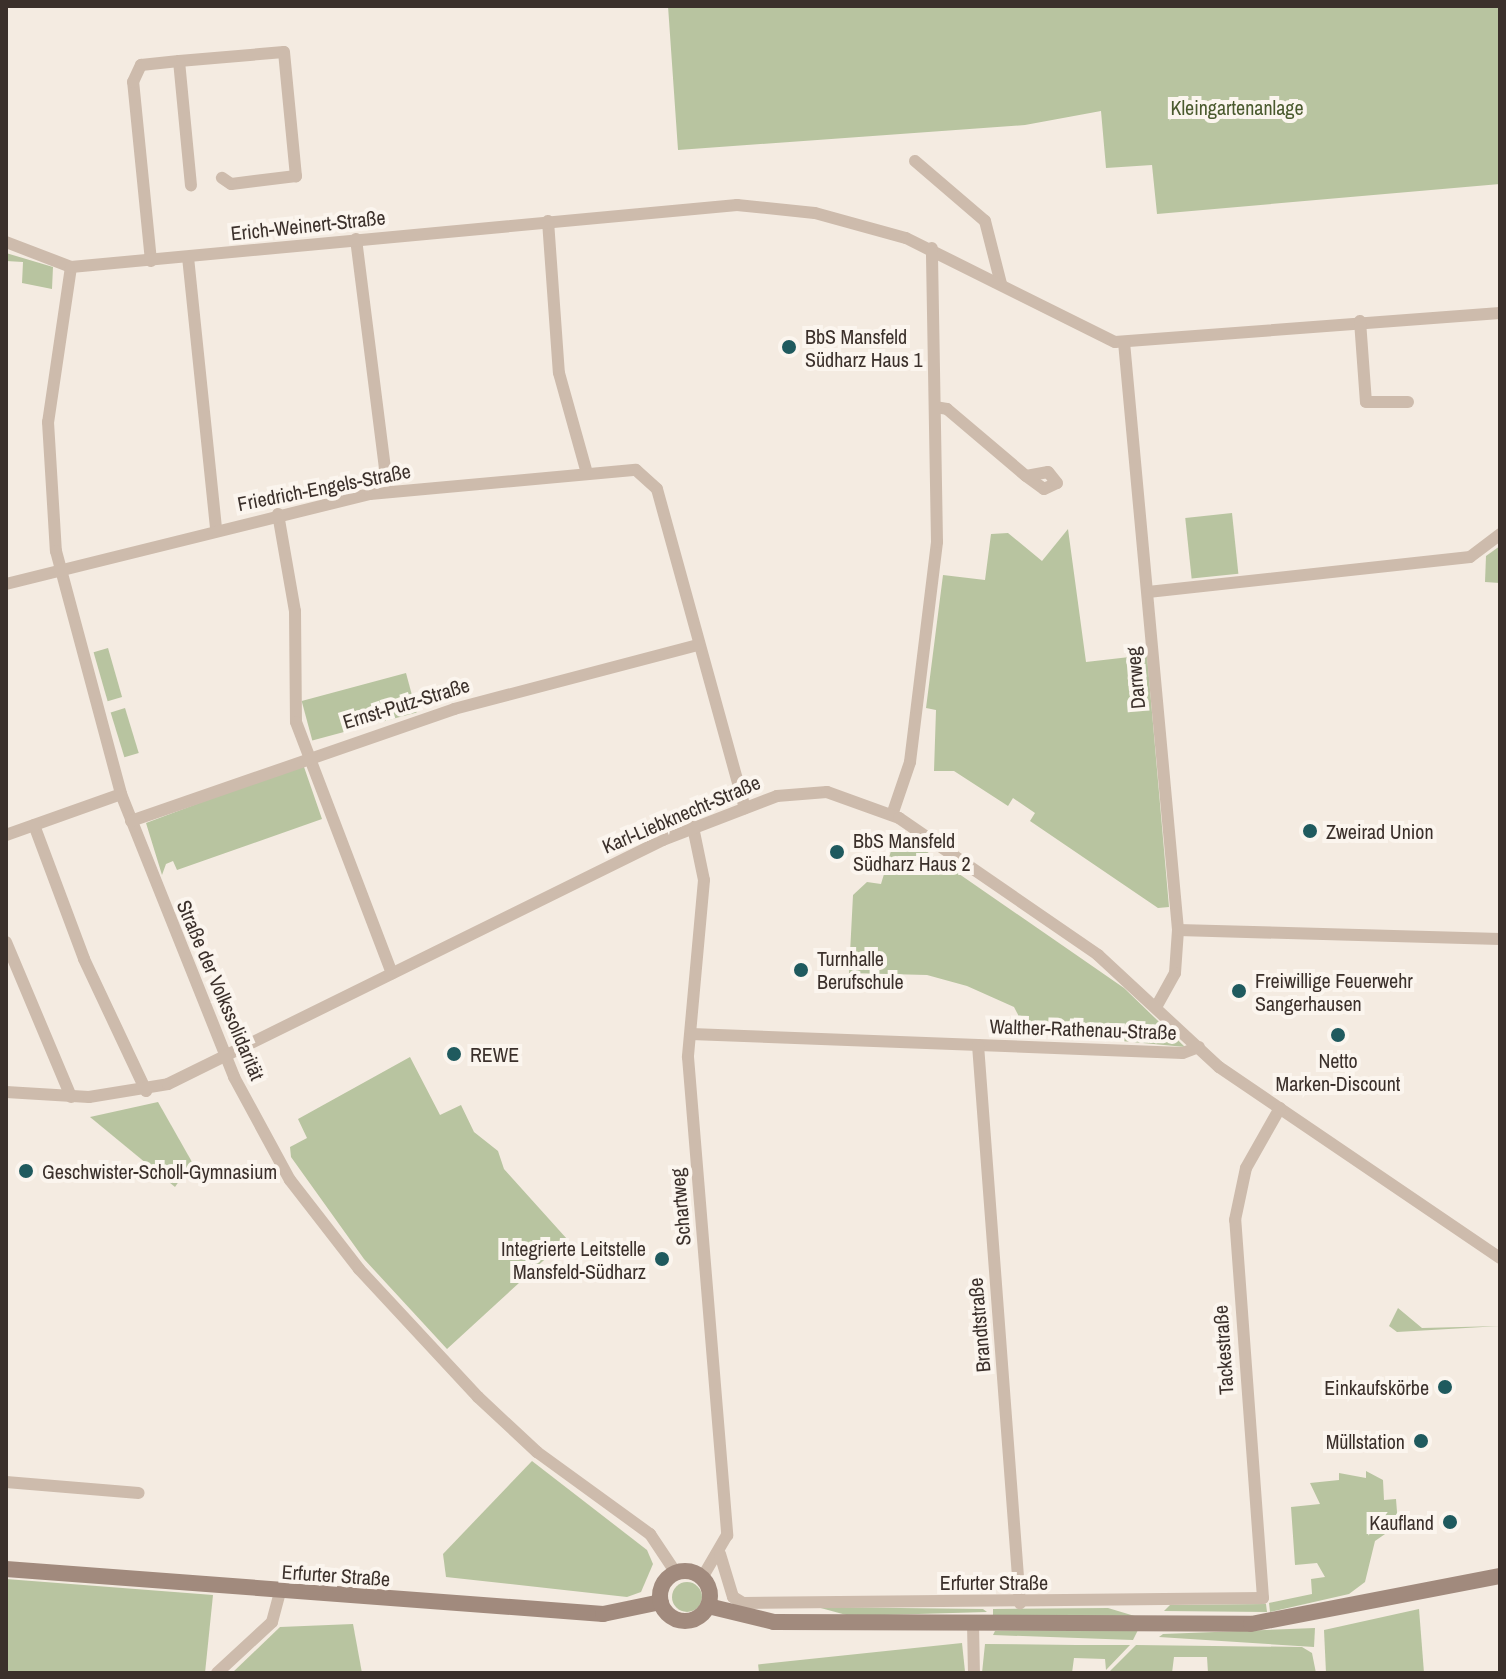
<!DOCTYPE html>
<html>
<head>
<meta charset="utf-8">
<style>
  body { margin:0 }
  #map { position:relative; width:1506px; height:1679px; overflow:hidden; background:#f4ebe1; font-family:"Archivo Narrow",sans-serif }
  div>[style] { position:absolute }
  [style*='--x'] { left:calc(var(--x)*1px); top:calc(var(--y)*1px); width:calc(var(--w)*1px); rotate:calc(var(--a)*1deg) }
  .green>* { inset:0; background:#b8c4a0; transform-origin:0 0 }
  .round { border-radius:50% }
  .minor>* { height:12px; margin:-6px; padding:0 6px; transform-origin:6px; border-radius:6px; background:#cdbbac }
  .secondary>* { height:16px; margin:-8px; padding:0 8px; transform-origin:8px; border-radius:8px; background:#a18a7d }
  .secondary>.ring { margin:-8px; padding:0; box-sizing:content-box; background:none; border:16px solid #a18a7d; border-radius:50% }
  .dots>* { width:22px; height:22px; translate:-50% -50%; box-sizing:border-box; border:4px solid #fbf5ee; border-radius:50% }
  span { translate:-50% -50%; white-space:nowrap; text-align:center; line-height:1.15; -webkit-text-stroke:8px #fbf5ee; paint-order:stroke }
  .park-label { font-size:20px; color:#4a5a2e }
  .street-label { font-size:20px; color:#3b302b }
  .poi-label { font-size:20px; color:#3b302b }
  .left { translate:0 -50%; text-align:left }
  .right { translate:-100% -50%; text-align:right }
  .frame { position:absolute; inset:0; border:8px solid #3b302b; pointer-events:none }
</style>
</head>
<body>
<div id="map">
  <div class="green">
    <div style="clip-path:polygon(668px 6px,1500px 6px,1500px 184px,1157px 214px,1152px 165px,1106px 168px,1101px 111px,1025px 125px,678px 150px)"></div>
    <div style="clip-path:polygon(6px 253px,53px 267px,52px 289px,22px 283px,23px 262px,6px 261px)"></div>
    <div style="left:1232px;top:513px;width:61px;height:47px;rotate:84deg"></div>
    <div style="clip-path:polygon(1068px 529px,1086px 662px,1147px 655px,1169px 907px,1158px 908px,1030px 821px,1035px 813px,1013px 798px,1008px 806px,954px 771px,934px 771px,936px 710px,926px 708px,943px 575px,985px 580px,991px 534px,1008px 533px,1042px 561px)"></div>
    <div style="clip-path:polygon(1500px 546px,1500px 583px,1485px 582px,1486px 556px)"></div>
    <div style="left:108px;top:648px;width:51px;height:15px;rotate:74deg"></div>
    <div style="left:406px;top:673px;width:41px;height:108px;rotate:75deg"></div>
    <div style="left:125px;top:708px;width:47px;height:15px;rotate:73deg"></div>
    <div style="clip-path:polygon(303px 764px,322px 819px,177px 870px,173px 861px,166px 864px,162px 875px,146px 823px)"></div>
    <div style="clip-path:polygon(897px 831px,1124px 988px,1185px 1047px,1027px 1032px,1014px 1007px,967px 986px,927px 975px,849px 973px,853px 895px,867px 882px,881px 884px)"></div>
    <div style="clip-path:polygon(410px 1057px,440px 1115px,461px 1105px,474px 1132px,498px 1151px,504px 1169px,567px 1239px,447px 1349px,364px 1259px,291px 1157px,290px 1147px,307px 1138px,298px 1119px)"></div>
    <div style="clip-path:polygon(158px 1102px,192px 1162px,175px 1187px,90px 1117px)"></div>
    <div style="clip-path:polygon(1398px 1308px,1422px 1328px,1500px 1326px,1397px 1332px,1389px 1326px)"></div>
    <div style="clip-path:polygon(532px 1461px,647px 1550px,653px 1564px,641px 1592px,627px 1597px,446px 1577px,443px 1554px)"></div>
    <div style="clip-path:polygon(1366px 1471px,1383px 1480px,1384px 1500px,1396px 1499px,1398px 1525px,1375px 1541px,1365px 1582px,1349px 1594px,1270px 1612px,1269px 1603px,1312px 1594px,1311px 1579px,1325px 1577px,1317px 1563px,1295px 1565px,1291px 1507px,1320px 1504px,1310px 1483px,1339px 1480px,1339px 1473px,1366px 1478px)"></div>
    <div style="clip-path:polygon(6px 1579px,213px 1595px,205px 1673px,6px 1673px)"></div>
    <div class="round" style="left:672px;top:1582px;width:30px;height:30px"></div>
    <div style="clip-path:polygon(1266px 1604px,1267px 1612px,1164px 1611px,1170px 1605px)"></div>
    <div style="clip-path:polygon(817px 1607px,983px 1609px,987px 1612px,850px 1616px)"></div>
    <div style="clip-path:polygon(1108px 1608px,1138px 1617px,993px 1618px,993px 1609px)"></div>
    <div style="clip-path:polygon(1419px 1609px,1424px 1673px,1326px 1673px,1324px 1630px)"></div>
    <div style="clip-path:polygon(353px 1624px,362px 1673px,232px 1673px,280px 1627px)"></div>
    <div style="clip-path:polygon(1315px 1628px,1314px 1647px,1159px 1637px,1163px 1634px)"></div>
    <div style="clip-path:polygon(1138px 1630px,1133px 1640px,993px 1635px,995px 1631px)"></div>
    <div style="left:962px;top:1643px;width:30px;height:205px;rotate:84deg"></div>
    <div style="clip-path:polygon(985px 1644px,1076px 1645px,1130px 1645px,1106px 1670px,1105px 1659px,1074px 1658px,1072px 1673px,982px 1673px)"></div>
    <div style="clip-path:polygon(1136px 1645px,1302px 1647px,1312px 1653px,1316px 1673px,1208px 1673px,1207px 1657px,1174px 1657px,1172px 1673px,1108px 1673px)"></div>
  </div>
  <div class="minor">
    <div style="--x:179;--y:61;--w:105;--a:-4.9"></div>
    <div style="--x:284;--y:52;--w:125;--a:84.5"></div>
    <div style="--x:296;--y:176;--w:65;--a:173"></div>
    <div style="--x:231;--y:184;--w:11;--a:-146"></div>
    <div style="--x:915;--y:161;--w:92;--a:40.6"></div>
    <div style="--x:985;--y:221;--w:65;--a:75.7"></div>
    <div style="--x:548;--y:221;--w:152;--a:85.9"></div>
    <div style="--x:559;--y:373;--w:101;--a:74.4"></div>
    <div style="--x:356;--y:239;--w:254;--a:82.8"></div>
    <div style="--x:6;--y:242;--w:70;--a:21"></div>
    <div style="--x:188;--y:257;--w:273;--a:84.1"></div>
    <div style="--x:151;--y:261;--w:180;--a:-95.7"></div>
    <div style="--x:133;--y:82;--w:19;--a:-65"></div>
    <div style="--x:141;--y:65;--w:38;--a:-6"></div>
    <div style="--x:179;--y:61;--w:125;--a:84.5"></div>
    <div style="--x:71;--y:267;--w:157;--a:98.4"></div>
    <div style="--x:48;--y:422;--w:129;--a:86.5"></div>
    <div style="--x:56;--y:551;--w:252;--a:75"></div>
    <div style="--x:121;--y:794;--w:305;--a:68.2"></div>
    <div style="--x:234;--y:1077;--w:117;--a:61.5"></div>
    <div style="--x:290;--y:1180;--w:113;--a:52.2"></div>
    <div style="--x:359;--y:1269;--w:175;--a:47.1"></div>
    <div style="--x:478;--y:1397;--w:81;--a:43"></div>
    <div style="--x:537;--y:1452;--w:140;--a:36"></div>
    <div style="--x:650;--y:1534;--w:47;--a:56.3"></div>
    <div style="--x:71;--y:267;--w:669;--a:-5.32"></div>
    <div style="--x:737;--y:205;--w:78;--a:5.9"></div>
    <div style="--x:815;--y:213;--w:94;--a:15.4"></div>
    <div style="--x:906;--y:238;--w:233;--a:26.5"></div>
    <div style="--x:1115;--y:342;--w:386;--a:-4.3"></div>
    <div style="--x:1360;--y:321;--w:81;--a:85.8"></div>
    <div style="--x:1366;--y:402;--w:42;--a:0"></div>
    <div style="--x:1124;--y:342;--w:590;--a:84.75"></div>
    <div style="--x:1178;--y:930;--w:43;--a:94"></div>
    <div style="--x:1175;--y:973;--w:37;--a:119"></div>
    <div style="--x:935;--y:407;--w:12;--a:9"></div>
    <div style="--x:947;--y:409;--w:104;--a:40.3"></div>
    <div style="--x:1026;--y:476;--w:22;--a:36"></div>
    <div style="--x:1044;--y:489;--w:14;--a:-25"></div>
    <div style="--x:1057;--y:483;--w:14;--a:-129"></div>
    <div style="--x:1048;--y:472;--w:22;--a:170"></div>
    <div style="--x:278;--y:514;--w:98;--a:80.1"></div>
    <div style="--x:295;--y:611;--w:111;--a:89.5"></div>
    <div style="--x:296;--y:722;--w:269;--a:69.1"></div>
    <div style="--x:6;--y:584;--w:375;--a:-13.9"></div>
    <div style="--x:370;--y:494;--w:267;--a:-5.2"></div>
    <div style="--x:636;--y:470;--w:28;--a:42"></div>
    <div style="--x:657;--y:489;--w:331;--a:74.6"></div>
    <div style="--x:1148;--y:592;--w:324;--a:-6.2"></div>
    <div style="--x:1470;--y:557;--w:38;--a:-37"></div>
    <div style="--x:892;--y:815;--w:56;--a:-71.2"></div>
    <div style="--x:910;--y:762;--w:222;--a:-83"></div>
    <div style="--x:937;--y:542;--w:294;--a:-91"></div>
    <div style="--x:131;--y:821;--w:342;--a:-19.1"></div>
    <div style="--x:454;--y:709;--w:252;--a:-14.7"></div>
    <div style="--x:34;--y:825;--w:143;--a:69.5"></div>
    <div style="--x:84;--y:959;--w:146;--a:64.8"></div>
    <div style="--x:693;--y:827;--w:54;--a:78.3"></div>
    <div style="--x:704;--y:880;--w:178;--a:95.2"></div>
    <div style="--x:688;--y:1057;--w:480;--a:85.3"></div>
    <div style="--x:727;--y:1535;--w:50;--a:120.2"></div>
    <div style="--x:6;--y:835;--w:122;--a:-19.6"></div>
    <div style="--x:1178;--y:930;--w:322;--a:1.6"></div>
    <div style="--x:6;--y:942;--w:168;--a:67.2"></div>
    <div style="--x:691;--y:1034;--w:492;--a:2.2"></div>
    <div style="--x:1183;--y:1053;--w:17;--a:-21"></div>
    <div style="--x:978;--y:1045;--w:560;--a:85.7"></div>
    <div style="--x:6;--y:1092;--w:83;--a:3.4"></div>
    <div style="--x:89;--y:1097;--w:80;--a:-9.3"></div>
    <div style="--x:168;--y:1084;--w:552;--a:-26.24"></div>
    <div style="--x:663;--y:840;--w:122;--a:-21.1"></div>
    <div style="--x:777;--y:796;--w:50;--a:-4.6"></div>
    <div style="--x:827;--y:792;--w:77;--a:19.9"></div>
    <div style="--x:899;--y:818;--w:242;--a:34.5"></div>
    <div style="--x:1098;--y:955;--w:165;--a:42.8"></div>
    <div style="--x:1219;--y:1067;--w:340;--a:34.2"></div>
    <div style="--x:6;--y:1482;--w:133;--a:4.7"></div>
    <div style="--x:720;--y:1554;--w:45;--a:73.2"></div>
    <div style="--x:733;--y:1597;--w:12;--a:31"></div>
    <div style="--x:743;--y:1603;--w:520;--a:-0.55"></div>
    <div style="--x:1263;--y:1598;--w:379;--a:-94.2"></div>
    <div style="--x:1235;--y:1220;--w:53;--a:-78.1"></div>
    <div style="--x:1246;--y:1168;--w:69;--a:-60.5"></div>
    <div style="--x:973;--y:1623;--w:50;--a:88.9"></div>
    <div style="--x:217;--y:1673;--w:75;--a:-42.8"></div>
    <div style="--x:272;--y:1622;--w:31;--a:-75"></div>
  </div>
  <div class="secondary">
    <div style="--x:6;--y:1569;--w:599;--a:4.31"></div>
    <div style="--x:603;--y:1614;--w:59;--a:-11.7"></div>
    <div class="ring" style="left:660px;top:1571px;width:34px;height:34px"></div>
    <div style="--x:708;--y:1606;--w:68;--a:13.6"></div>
    <div style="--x:774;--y:1622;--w:477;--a:0.2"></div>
    <div style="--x:1251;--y:1624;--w:254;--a:-10.9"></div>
  </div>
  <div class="dots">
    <div style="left:789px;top:347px;background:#1f5a5e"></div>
    <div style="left:1310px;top:831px;background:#1f5a5e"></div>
    <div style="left:837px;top:852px;background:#1f5a5e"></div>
    <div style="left:801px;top:970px;background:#1f5a5e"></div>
    <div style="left:1239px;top:991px;background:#1f5a5e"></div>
    <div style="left:1338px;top:1035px;background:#1f5a5e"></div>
    <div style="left:454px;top:1054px;background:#1f5a5e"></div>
    <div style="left:26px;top:1171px;background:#1f5a5e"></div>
    <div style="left:662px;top:1259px;background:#1f5a5e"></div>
    <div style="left:1445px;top:1387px;background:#1f5a5e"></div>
    <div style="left:1421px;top:1441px;background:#1f5a5e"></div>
    <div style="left:1450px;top:1522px;background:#1f5a5e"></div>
  </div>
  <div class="park-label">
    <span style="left:1237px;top:107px">Kleingartenanlage</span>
  </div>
  <div class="street-label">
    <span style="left:308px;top:225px;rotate:-6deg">Erich-Weinert-Straße</span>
    <span style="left:324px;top:487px;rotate:-11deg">Friedrich-Engels-Straße</span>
    <span style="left:1135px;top:678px;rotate:-95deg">Darrweg</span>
    <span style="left:406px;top:703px;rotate:-17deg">Ernst-Putz-Straße</span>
    <span style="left:681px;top:814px;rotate:-23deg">Karl-Liebknecht-Straße</span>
    <span style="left:221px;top:990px;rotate:67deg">Straße der Volkssolidarität</span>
    <span style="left:1083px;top:1029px;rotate:2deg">Walther-Rathenau-Straße</span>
    <span style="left:680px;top:1207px;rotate:-95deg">Schartweg</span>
    <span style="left:979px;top:1325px;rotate:-95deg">Brandtstraße</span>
    <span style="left:1223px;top:1350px;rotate:-94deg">Tackestraße</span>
    <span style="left:336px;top:1575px;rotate:4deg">Erfurter Straße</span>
    <span style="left:994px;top:1582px">Erfurter Straße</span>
  </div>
  <div class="poi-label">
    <span class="left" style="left:805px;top:348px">BbS Mansfeld<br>Südharz Haus 1</span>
    <span class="left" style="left:1326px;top:831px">Zweirad Union</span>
    <span class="left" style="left:853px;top:852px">BbS Mansfeld<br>Südharz Haus 2</span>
    <span class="left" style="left:817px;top:970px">Turnhalle<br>Berufschule</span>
    <span class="left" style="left:1255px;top:992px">Freiwillige Feuerwehr<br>Sangerhausen</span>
    <span class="left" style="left:470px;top:1054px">REWE</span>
    <span style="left:1338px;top:1072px">Netto<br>Marken-Discount</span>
    <span class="left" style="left:42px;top:1171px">Geschwister-Scholl-Gymnasium</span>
    <span class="right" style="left:646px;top:1260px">Integrierte Leitstelle<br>Mansfeld-Südharz</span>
    <span class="right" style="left:1429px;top:1387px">Einkaufskörbe</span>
    <span class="right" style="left:1405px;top:1441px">Müllstation</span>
    <span class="right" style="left:1434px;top:1522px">Kaufland</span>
  </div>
  <div class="frame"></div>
</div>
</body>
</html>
